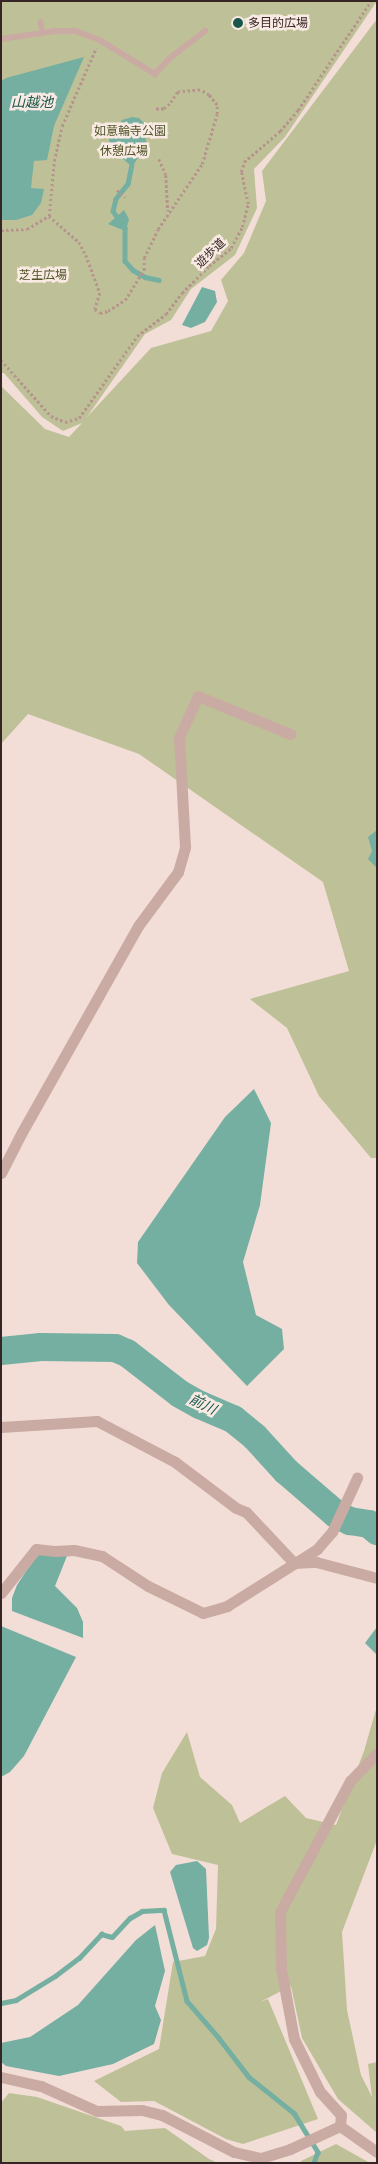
<!DOCTYPE html>
<html>
<head>
<meta charset="utf-8">
<style>
  body { margin:0 }
  #map { position:relative; width:378px; height:2164px; overflow:hidden; background:#f2ded7; font-family:Barlow,"Noto Sans JP",sans-serif }
  div>[style] { position:absolute }
  [style*='--x'] { left:calc(var(--x)*1px); top:calc(var(--y)*1px); width:calc(var(--w)*1px); rotate:calc(var(--a)*1deg) }
  .green>* { inset:0; background:#bec197 }
  .water>* { inset:0; background:#75afa2 }
  .stream>* { height:4.5px; margin:-2.25px; padding:0 2.25px; transform-origin:2.25px; border-radius:2.25px; background:#75afa2 }
  .river>* { height:28px; margin:-14px; padding:0 14px; transform-origin:14px; border-radius:14px; background:#75afa2 }
  .path>* { height:2.5px; margin-top:-1.25px; transform-origin:0; background:repeating-linear-gradient(90deg,#b6948d 0 2.5px,transparent 0 5px) }
  .lane>* { height:5.5px; margin:-2.75px; padding:0 2.75px; transform-origin:2.75px; border-radius:2.75px; background:#caaba3 }
  .street>* { height:11px; margin:-5.5px; padding:0 5.5px; transform-origin:5.5px; border-radius:5.5px; background:#caaba3 }
  .dots>* { width:14px; height:14px; translate:-50% -50%; box-sizing:border-box; border:2px solid #f9eae3; border-radius:50% }
  span { translate:-50% -50%; white-space:nowrap; text-align:center; line-height:1.15; -webkit-text-stroke:5px #f9eae3; paint-order:stroke }
  .poi-label { font-size:12px; color:#352625 }
  .left { translate:0 -50%; text-align:left }
  .park-label { font-size:12px; color:#4f5428 }
  .street-label { font-size:12px; color:#352625 }
  .water-label { font-size:14px; color:#1a574b; font-style:italic }
  .frame { position:absolute; inset:0; border:2px solid #352625; pointer-events:none }
</style>
</head>
<body>
<div id="map">
  <div class="green">
    <div style="clip-path:polygon(1px 1px,377px 1px,285px 137px,254px 169px,257px 208px,235px 255px,191px 289px,171px 320px,145px 334px,87px 417px,151px 348px,211px 331px,228px 301px,221px 280px,244px 253px,266px 201px,262px 171px,377px 19px,377px 1158px,371px 1158px,319px 1096px,287px 1028px,250px 999px,349px 971px,323px 882px,139px 754px,28px 714px,1px 744px,1px 386px,45px 429px,69px 437px,82px 423px,63px 431px,42px 417px,4px 373px,1px 373px)"></div>
    <div style="clip-path:polygon(377px 1706px,377px 1840px,342px 1932px,347px 2010px,361px 2075px,372px 2097px,368px 2064px,377px 2062px,377px 2133px,338px 2099px,302px 2038px,291px 1986px,260px 2002px,268px 1999px,318px 2119px,243px 2144px,226px 2139px,154px 2101px,121px 2102px,94px 2081px,159px 2049px,173px 1962px,205px 1956px,216px 1929px,218px 1865px,172px 1854px,153px 1808px,162px 1773px,187px 1732px,200px 1777px,232px 1805px,240px 1823px,285px 1796px,306px 1818px,336px 1825px,364px 1751px)"></div>
    <div style="clip-path:polygon(9px 2093px,37px 2097px,121px 2126px,125px 2131px,165px 2128px,209px 2159px,218px 2163px,1px 2163px,1px 2103px)"></div>
    <div style="clip-path:polygon(336px 2144px,370px 2163px,301px 2163px,301px 2161px)"></div>
  </div>
  <div class="water">
    <div style="clip-path:polygon(84px 57px,54px 126px,47px 160px,34px 161px,31px 188px,44px 189px,41px 203px,32px 215px,16px 220px,1px 220px,1px 81px,6px 78px)"></div>
    <div style="clip-path:polygon(132px 117px,139px 118px,145px 124px,146px 142px,135px 163px,130px 165px,111px 149px,109px 140px,122px 120px)"></div>
    <div style="clip-path:polygon(124px 210px,129px 219px,127px 227px,123px 230px,108px 224px)"></div>
    <div style="clip-path:polygon(202px 287px,215px 291px,217px 302px,205px 322px,191px 328px,182px 325px)"></div>
    <div style="clip-path:polygon(377px 830px,377px 868px,368px 859px,372px 851px,368px 837px)"></div>
    <div style="clip-path:polygon(254px 1089px,271px 1123px,260px 1205px,243px 1262px,256px 1315px,282px 1329px,284px 1349px,247px 1386px,169px 1305px,137px 1263px,138px 1242px,225px 1117px)"></div>
    <div style="clip-path:polygon(40px 1550px,69px 1551px,55px 1586px,77px 1608px,83px 1622px,83px 1638px,12px 1611px,12px 1598px,17px 1585px)"></div>
    <div style="clip-path:polygon(1px 1626px,76px 1657px,24px 1756px,10px 1772px,1px 1777px)"></div>
    <div style="clip-path:polygon(377px 1627px,377px 1655px,365px 1643px)"></div>
    <div style="clip-path:polygon(197px 1861px,206px 1869px,209px 1938px,207px 1945px,197px 1951px,193px 1948px,170px 1872px,176px 1865px)"></div>
    <div style="clip-path:polygon(155px 1925px,165px 1971px,155px 2006px,161px 2020px,154px 2044px,113px 2064px,59px 2076px,6px 2066px,1px 2062px,1px 2043px,30px 2037px,78px 2005px,136px 1940px)"></div>
  </div>
  <div class="stream">
    <div style="--x:132;--y:164;--w:20;--a:101"></div>
    <div style="--x:128;--y:184;--w:19;--a:129"></div>
    <div style="--x:116;--y:199;--w:12;--a:104"></div>
    <div style="--x:113;--y:211;--w:21;--a:55"></div>
    <div style="--x:125;--y:228;--w:33;--a:90"></div>
    <div style="--x:125;--y:261;--w:12;--a:48"></div>
    <div style="--x:133;--y:270;--w:14;--a:30"></div>
    <div style="--x:145;--y:277;--w:14;--a:12"></div>
    <div style="--x:1;--y:2003;--w:15;--a:-11"></div>
    <div style="--x:16;--y:2000;--w:46;--a:-31.6"></div>
    <div style="--x:55;--y:1976;--w:30;--a:-37"></div>
    <div style="--x:79;--y:1958;--w:33;--a:-47"></div>
    <div style="--x:101;--y:1934;--w:11;--a:15"></div>
    <div style="--x:112;--y:1937;--w:26;--a:-47"></div>
    <div style="--x:130;--y:1918;--w:14;--a:-30"></div>
    <div style="--x:142;--y:1911;--w:22;--a:-3"></div>
    <div style="--x:164;--y:1910;--w:94;--a:75.8"></div>
    <div style="--x:187;--y:2001;--w:49;--a:49.1"></div>
    <div style="--x:219;--y:2038;--w:49;--a:52.4"></div>
    <div style="--x:249;--y:2077;--w:58;--a:38.7"></div>
    <div style="--x:294;--y:2113;--w:46;--a:58.4"></div>
    <div style="--x:318;--y:2152;--w:12;--a:110"></div>
  </div>
  <div class="river">
    <div style="--x:1;--y:1351;--w:40;--a:-5.7"></div>
    <div style="--x:41;--y:1347;--w:74;--a:0.8"></div>
    <div style="--x:115;--y:1348;--w:13;--a:23"></div>
    <div style="--x:127;--y:1353;--w:67;--a:37.7"></div>
    <div style="--x:180;--y:1394;--w:23;--a:29"></div>
    <div style="--x:200;--y:1405;--w:36;--a:23"></div>
    <div style="--x:233;--y:1419;--w:28;--a:39"></div>
    <div style="--x:255;--y:1437;--w:46;--a:47.6"></div>
    <div style="--x:286;--y:1471;--w:66;--a:40.7"></div>
    <div style="--x:336;--y:1514;--w:16;--a:27"></div>
    <div style="--x:350;--y:1521;--w:19;--a:9"></div>
    <div style="--x:369;--y:1524;--w:11;--a:41"></div>
  </div>
  <div class="path">
    <div style="--x:159;--y:159;--w:17;--a:66"></div>
    <div style="--x:166;--y:175;--w:36;--a:87"></div>
    <div style="--x:117;--y:190;--w:11;--a:41"></div>
    <div style="--x:49;--y:216;--w:40;--a:41"></div>
    <div style="--x:79;--y:242;--w:15;--a:62"></div>
    <div style="--x:86;--y:255;--w:40;--a:69.8"></div>
    <div style="--x:100;--y:293;--w:17;--a:107"></div>
    <div style="--x:95;--y:309;--w:6;--a:39"></div>
    <div style="--x:100;--y:313;--w:8;--a:-14"></div>
    <div style="--x:108;--y:311;--w:20;--a:-33"></div>
    <div style="--x:125;--y:300;--w:36;--a:-58"></div>
    <div style="--x:144;--y:270;--w:12;--a:-90"></div>
    <div style="--x:144;--y:258;--w:32;--a:-64"></div>
    <div style="--x:158;--y:229;--w:78;--a:-55.9"></div>
    <div style="--x:202;--y:164;--w:52;--a:-73.3"></div>
    <div style="--x:217;--y:114;--w:9;--a:-90"></div>
    <div style="--x:217;--y:105;--w:13;--a:-129"></div>
    <div style="--x:209;--y:95;--w:10;--a:-151"></div>
    <div style="--x:200;--y:90;--w:22;--a:175"></div>
    <div style="--x:178;--y:92;--w:14;--a:124"></div>
    <div style="--x:170;--y:104;--w:8;--a:140"></div>
    <div style="--x:164;--y:109;--w:8;--a:180"></div>
    <div style="--x:1;--y:230;--w:26;--a:-2"></div>
    <div style="--x:27;--y:229;--w:26;--a:-31"></div>
    <div style="--x:49;--y:216;--w:55;--a:-84.8"></div>
    <div style="--x:54;--y:161;--w:36;--a:-77"></div>
    <div style="--x:62;--y:126;--w:85;--a:-66.4"></div>
    <div style="--x:1;--y:360;--w:75;--a:48.2"></div>
    <div style="--x:51;--y:416;--w:15;--a:23"></div>
    <div style="--x:65;--y:422;--w:15;--a:-16"></div>
    <div style="--x:79;--y:418;--w:100;--a:-54.7"></div>
    <div style="--x:137;--y:336;--w:36;--a:-37"></div>
    <div style="--x:166;--y:314;--w:26;--a:-53"></div>
    <div style="--x:182;--y:293;--w:38;--a:-45"></div>
    <div style="--x:209;--y:266;--w:28;--a:-39"></div>
    <div style="--x:231;--y:248;--w:24;--a:-62"></div>
    <div style="--x:242;--y:227;--w:24;--a:-75"></div>
    <div style="--x:248;--y:204;--w:33;--a:-102"></div>
    <div style="--x:241;--y:172;--w:10;--a:-73"></div>
    <div style="--x:244;--y:162;--w:48;--a:-40.7"></div>
    <div style="--x:280;--y:131;--w:28;--a:-49"></div>
    <div style="--x:298;--y:110;--w:131;--a:-56.2"></div>
  </div>
  <div class="lane">
    <div style="--x:41;--y:22;--w:11;--a:80"></div>
    <div style="--x:1;--y:39;--w:56;--a:-8.3"></div>
    <div style="--x:56;--y:31;--w:20;--a:0"></div>
    <div style="--x:76;--y:31;--w:26;--a:21"></div>
    <div style="--x:100;--y:40;--w:65;--a:31.7"></div>
    <div style="--x:155;--y:74;--w:21;--a:-47"></div>
    <div style="--x:169;--y:59;--w:46;--a:-37.9"></div>
  </div>
  <div class="street">
    <div style="--x:1;--y:1173;--w:46;--a:-62.9"></div>
    <div style="--x:22;--y:1132;--w:236;--a:-60.6"></div>
    <div style="--x:138;--y:926;--w:67;--a:-53.5"></div>
    <div style="--x:178;--y:872;--w:26;--a:-74"></div>
    <div style="--x:185;--y:847;--w:110;--a:-93.1"></div>
    <div style="--x:179;--y:737;--w:45;--a:-65.1"></div>
    <div style="--x:198;--y:696;--w:100;--a:22.4"></div>
    <div style="--x:1;--y:1427;--w:96;--a:-3.6"></div>
    <div style="--x:97;--y:1421;--w:88;--a:27.7"></div>
    <div style="--x:175;--y:1462;--w:76;--a:37"></div>
    <div style="--x:236;--y:1508;--w:11;--a:22"></div>
    <div style="--x:246;--y:1512;--w:70;--a:46.7"></div>
    <div style="--x:294;--y:1563;--w:22;--a:-3"></div>
    <div style="--x:316;--y:1562;--w:63;--a:14.7"></div>
    <div style="--x:1;--y:1593;--w:56;--a:-51.5"></div>
    <div style="--x:36;--y:1549;--w:18;--a:6"></div>
    <div style="--x:54;--y:1551;--w:20;--a:-3"></div>
    <div style="--x:74;--y:1550;--w:29;--a:12"></div>
    <div style="--x:102;--y:1556;--w:55;--a:33.1"></div>
    <div style="--x:148;--y:1586;--w:61;--a:26.1"></div>
    <div style="--x:203;--y:1613;--w:25;--a:-16"></div>
    <div style="--x:227;--y:1606;--w:107;--a:-32.3"></div>
    <div style="--x:317;--y:1549;--w:23;--a:-49"></div>
    <div style="--x:332;--y:1532;--w:60;--a:-65.2"></div>
    <div style="--x:1;--y:2077;--w:41;--a:12.7"></div>
    <div style="--x:41;--y:2086;--w:61;--a:24.1"></div>
    <div style="--x:97;--y:2111;--w:45;--a:-1.3"></div>
    <div style="--x:142;--y:2110;--w:21;--a:14"></div>
    <div style="--x:162;--y:2115;--w:81;--a:27.2"></div>
    <div style="--x:234;--y:2152;--w:28;--a:13"></div>
    <div style="--x:261;--y:2158;--w:30;--a:-17"></div>
    <div style="--x:290;--y:2149;--w:55;--a:-24.7"></div>
    <div style="--x:340;--y:2126;--w:45;--a:35.1"></div>
    <div style="--x:340;--y:2126;--w:11;--a:-85"></div>
    <div style="--x:341;--y:2115;--w:31;--a:-132"></div>
    <div style="--x:320;--y:2092;--w:59;--a:-116.1"></div>
    <div style="--x:294;--y:2039;--w:71;--a:-100.5"></div>
    <div style="--x:281;--y:1969;--w:57;--a:-91"></div>
    <div style="--x:280;--y:1912;--w:149;--a:-61.9"></div>
    <div style="--x:350;--y:1781;--w:39;--a:-46"></div>
  </div>
  <div class="dots">
    <div style="left:238px;top:23px;background:#1a574b"></div>
  </div>
  <div class="poi-label">
    <span class="left" style="left:248px;top:23px">多目的広場</span>
  </div>
  <div class="park-label">
    <span style="left:130px;top:131px">如意輪寺公園</span>
    <span style="left:124px;top:151px">休憩広場</span>
    <span style="left:43px;top:275px">芝生広場</span>
  </div>
  <div class="street-label">
    <span style="left:210px;top:253px;rotate:-44deg">遊歩道</span>
  </div>
  <div class="water-label">
    <span style="left:32px;top:102px">山越池</span>
    <span style="left:203px;top:1404px;rotate:26deg">前川</span>
  </div>
  <div class="frame"></div>
</div>
</body>
</html>
